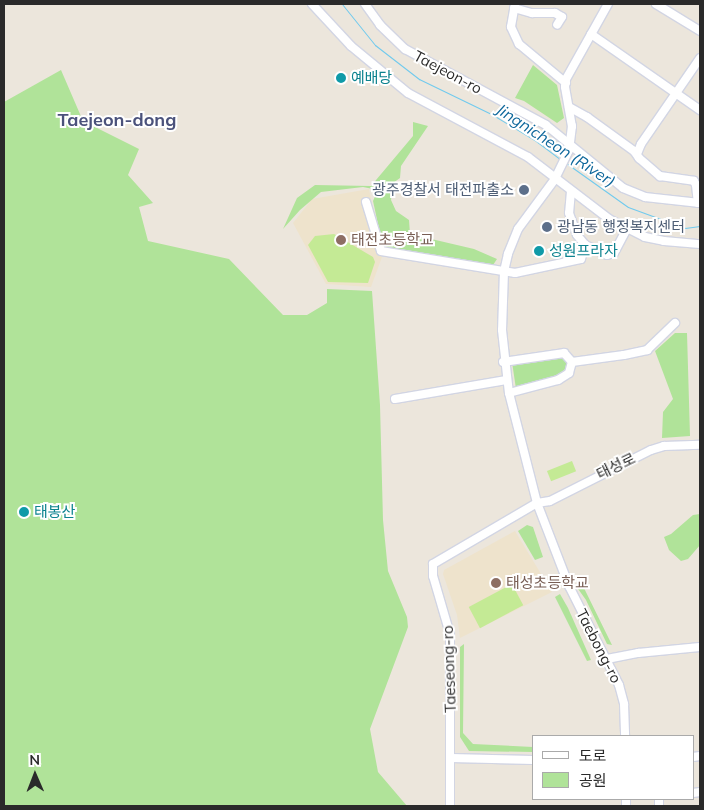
<!DOCTYPE html>
<html>
<head>
<meta charset="utf-8">
<style>
  body { margin:0 }
  #map { position:relative; width:704px; height:810px; overflow:hidden; background:#ece6dc; font-family:Mulish,"Noto Sans KR",sans-serif }
  div>[style] { position:absolute }
  [style*='--x'] { left:calc(var(--x)*1px); top:calc(var(--y)*1px); width:calc(var(--w)*1px); rotate:calc(var(--a)*1deg) }
  .education>* { inset:0; background:#eee3cc }
  .green>* { inset:0; background:#b0e399 }
  .pitch>* { inset:0; background:#c4ea95; transform-origin:0 0 }
  .stream>* { height:1px; margin:-0.5px; padding:0 0.5px; transform-origin:0.5px; border-radius:0.5px; background:#70caee }
  .roads { filter:drop-shadow(1px 0 #d2d5e3) drop-shadow(-1px 0 #d2d5e3) drop-shadow(0 1px #d2d5e3) drop-shadow(0 -1px #d2d5e3) }
  .minor>* { height:8px; margin:-4px; padding:0 4px; transform-origin:4px; border-radius:4px; background:#fff }
  .dots>* { width:14px; height:14px; translate:-50% -50%; box-sizing:border-box; border:2px solid #fff; border-radius:50% }
  span { translate:-50% -50%; white-space:nowrap; text-align:center; line-height:1.15; -webkit-text-stroke:4px #fff; paint-order:stroke }
  .street-label { font-size:15px; color:#2a2a2a }
  .culture-label { font-size:15px; color:#0d838f }
  .left { translate:0 -50%; text-align:left }
  .service-label { font-size:15px; color:#4e5e75 }
  .right { translate:-100% -50%; text-align:right }
  .education-label { font-size:15px; color:#785e54 }
  .water-label { font-size:16px; color:#0e679b; font-style:italic }
  .quarter-label { font-size:18px; color:#4b527b; font-weight:700 }
  .frame { position:absolute; inset:0; border:5px solid #2a2a2a; pointer-events:none }
  .legend { position:absolute; left:532px; top:735px; width:162px; height:65px; box-sizing:border-box; background:#fff; border:1px solid #aaa; margin:0; padding:6px 9px; list-style:none; font-size:15px; color:#2a2a2a }
  .legend li { display:flex; align-items:center; gap:10px; height:25px }
  .legend b { width:25px; border:1px solid #aaa }
  .north { position:absolute; left:10px; top:750px; width:50px; height:50px; -webkit-text-stroke:4px #fff; paint-order:stroke; rotate:359deg; font-size:14px; font-weight:700; line-height:20px; text-align:center; color:#2a2a2a }
  .north::after { content:''; display:block; margin:auto; width:18px; height:22px; background:#2a2a2a; clip-path:polygon(50% 0,100% 100%,50% 72%,0 100%) }
</style>
</head>
<body>
<div id="map">
  <div class="education">
    <div style="clip-path:polygon(369px 189px,382px 257px,371px 287px,326px 284px,293px 223px,312px 199px)"></div>
    <div style="clip-path:polygon(515px 531px,552px 592px,460px 638px,457px 615px,443px 574px,444px 570px)"></div>
  </div>
  <div class="green">
    <div style="clip-path:polygon(533px 65px,557px 85px,564px 118px,557px 123px,524px 101px,515px 98px)"></div>
    <div style="clip-path:polygon(61px 70px,83px 121px,139px 149px,128px 175px,153px 203px,139px 207px,148px 241px,229px 259px,283px 315px,307px 315px,327px 303px,327px 289px,372px 291px,380px 405px,383px 520px,388px 571px,407px 617px,408px 627px,370px 729px,378px 772px,407px 806px,4px 806px,4px 102px)"></div>
    <div style="clip-path:polygon(413px 122px,428px 126px,401px 166px,400px 178px,393px 183px,391px 200px,396px 211px,409px 220px,410px 234px,474px 249px,497px 259px,493px 265px,383px 247px,373px 201px,378px 190px,363px 187px,321px 192px,300px 210px,283px 229px,297px 198px,315px 185px,371px 186px,413px 136px)"></div>
    <div style="clip-path:polygon(675px 333px,687px 333px,690px 436px,662px 438px,663px 412px,673px 399px,655px 351px)"></div>
    <div style="clip-path:polygon(559px 355px,570px 362px,569px 372px,557px 378px,516px 389px,512px 362px)"></div>
    <div style="clip-path:polygon(700px 514px,700px 545px,688px 559px,681px 561px,669px 550px,664px 537px,671px 534px,693px 515px)"></div>
    <div style="clip-path:polygon(527px 525px,533px 527px,543px 557px,535px 560px,518px 531px)"></div>
    <div style="clip-path:polygon(582px 584px,612px 645px,607px 644px,586px 600px,576px 586px)"></div>
    <div style="clip-path:polygon(560px 594px,568px 608px,591px 660px,587px 661px,555px 597px)"></div>
    <div style="clip-path:polygon(464px 644px,463px 733px,473px 744px,533px 747px,533px 752px,469px 751px,460px 737px,460px 647px)"></div>
  </div>
  <div class="pitch">
    <div style="clip-path:polygon(334px 234px,373px 257px,375px 262px,368px 283px,328px 282px,308px 245px,315px 236px)"></div>
    <div style="left:572px;top:461px;width:11px;height:27px;rotate:68deg"></div>
    <div style="left:512px;top:584px;width:24px;height:49px;rotate:62deg"></div>
  </div>
  <div class="stream">
    <div style="--x:342;--y:4;--w:53;--a:51.2"></div>
    <div style="--x:375;--y:45;--w:56;--a:37.7"></div>
    <div style="--x:419;--y:79;--w:82;--a:25.9"></div>
    <div style="--x:493;--y:115;--w:50;--a:31.2"></div>
    <div style="--x:536;--y:141;--w:30;--a:37"></div>
    <div style="--x:566;--y:163;--w:76;--a:35.4"></div>
    <div style="--x:628;--y:207;--w:61;--a:20.2"></div>
    <div style="--x:685;--y:228;--w:15;--a:-8"></div>
  </div>
  <div class="roads">
    <div class="minor">
      <div style="--x:312;--y:4;--w:57;--a:47.1"></div>
      <div style="--x:351;--y:46;--w:74;--a:39.5"></div>
      <div style="--x:408;--y:93;--w:136;--a:28.1"></div>
      <div style="--x:528;--y:157;--w:102;--a:37.4"></div>
      <div style="--x:609;--y:219;--w:40;--a:26.6"></div>
      <div style="--x:645;--y:237;--w:19;--a:12"></div>
      <div style="--x:664;--y:241;--w:36;--a:5"></div>
      <div style="--x:365;--y:4;--w:26;--a:54"></div>
      <div style="--x:380;--y:25;--w:35;--a:44"></div>
      <div style="--x:405;--y:49;--w:160;--a:28.3"></div>
      <div style="--x:546;--y:125;--w:99;--a:39.3"></div>
      <div style="--x:623;--y:188;--w:24;--a:22"></div>
      <div style="--x:645;--y:197;--w:55;--a:6.2"></div>
      <div style="--x:515;--y:4;--w:23;--a:100"></div>
      <div style="--x:511;--y:27;--w:19;--a:65"></div>
      <div style="--x:519;--y:44;--w:61;--a:39.7"></div>
      <div style="--x:608;--y:4;--w:86;--a:119.2"></div>
      <div style="--x:566;--y:79;--w:8;--a:97"></div>
      <div style="--x:565;--y:87;--w:40;--a:80"></div>
      <div style="--x:572;--y:126;--w:24;--a:97"></div>
      <div style="--x:569;--y:150;--w:32;--a:116"></div>
      <div style="--x:555;--y:179;--w:62;--a:126.5"></div>
      <div style="--x:518;--y:229;--w:27;--a:112"></div>
      <div style="--x:508;--y:254;--w:17;--a:103"></div>
      <div style="--x:504;--y:271;--w:59;--a:91.9"></div>
      <div style="--x:502;--y:330;--w:63;--a:83.7"></div>
      <div style="--x:509;--y:393;--w:114;--a:75.7"></div>
      <div style="--x:537;--y:503;--w:89;--a:68.9"></div>
      <div style="--x:569;--y:586;--w:111;--a:63.2"></div>
      <div style="--x:619;--y:685;--w:20;--a:75"></div>
      <div style="--x:624;--y:704;--w:32;--a:88"></div>
      <div style="--x:656;--y:4;--w:52;--a:31.5"></div>
      <div style="--x:514;--y:8;--w:19;--a:16"></div>
      <div style="--x:532;--y:13;--w:23;--a:0"></div>
      <div style="--x:555;--y:13;--w:8;--a:30"></div>
      <div style="--x:562;--y:17;--w:9;--a:122"></div>
      <div style="--x:591;--y:34;--w:133;--a:34.9"></div>
      <div style="--x:569;--y:107;--w:21;--a:29"></div>
      <div style="--x:587;--y:117;--w:58;--a:35.9"></div>
      <div style="--x:634;--y:151;--w:9;--a:54"></div>
      <div style="--x:639;--y:158;--w:28;--a:41"></div>
      <div style="--x:660;--y:176;--w:34;--a:8"></div>
      <div style="--x:694;--y:181;--w:4;--a:63"></div>
      <div style="--x:696;--y:185;--w:18;--a:84"></div>
      <div style="--x:637;--y:154;--w:11;--a:-68"></div>
      <div style="--x:641;--y:144;--w:104;--a:-55.5"></div>
      <div style="--x:571;--y:191;--w:22;--a:95"></div>
      <div style="--x:569;--y:213;--w:23;--a:70"></div>
      <div style="--x:577;--y:235;--w:13;--a:51"></div>
      <div style="--x:585;--y:245;--w:24;--a:24"></div>
      <div style="--x:607;--y:255;--w:7;--a:-16"></div>
      <div style="--x:614;--y:253;--w:27;--a:-62"></div>
      <div style="--x:366;--y:202;--w:51;--a:73"></div>
      <div style="--x:381;--y:251;--w:136;--a:9.3"></div>
      <div style="--x:515;--y:273;--w:67;--a:-12"></div>
      <div style="--x:581;--y:259;--w:15;--a:-74"></div>
      <div style="--x:503;--y:362;--w:62;--a:-8.4"></div>
      <div style="--x:564;--y:353;--w:12;--a:48"></div>
      <div style="--x:572;--y:362;--w:52;--a:-7.7"></div>
      <div style="--x:624;--y:355;--w:24;--a:-12"></div>
      <div style="--x:647;--y:350;--w:39;--a:-44"></div>
      <div style="--x:509;--y:393;--w:51;--a:-14.9"></div>
      <div style="--x:558;--y:380;--w:13;--a:-32"></div>
      <div style="--x:569;--y:373;--w:11;--a:-75"></div>
      <div style="--x:395;--y:399;--w:113;--a:-9.7"></div>
      <div style="--x:607;--y:659;--w:32;--a:-11"></div>
      <div style="--x:638;--y:653;--w:62;--a:-5.5"></div>
      <div style="--x:693;--y:757;--w:7;--a:-8"></div>
      <div style="--x:451;--y:758;--w:82;--a:1.4"></div>
      <div style="--x:693;--y:793;--w:7;--a:-8"></div>
      <div style="--x:626;--y:799;--w:7;--a:90"></div>
      <div style="--x:659;--y:799;--w:7;--a:90"></div>
      <div style="--x:450;--y:806;--w:172;--a:-90"></div>
      <div style="--x:450;--y:634;--w:60;--a:-106.3"></div>
      <div style="--x:433;--y:576;--w:12;--a:-90"></div>
      <div style="--x:433;--y:564;--w:121;--a:-30.4"></div>
      <div style="--x:537;--y:503;--w:13;--a:-9"></div>
      <div style="--x:550;--y:501;--w:113;--a:-26.8"></div>
      <div style="--x:651;--y:450;--w:14;--a:-17"></div>
      <div style="--x:664;--y:446;--w:36;--a:-2"></div>
    </div>
  </div>
  <div class="dots">
    <div style="left:341px;top:78px;background:#0f9aa8"></div>
    <div style="left:524px;top:190px;background:#5c6f8a"></div>
    <div style="left:547px;top:227px;background:#5c6f8a"></div>
    <div style="left:341px;top:240px;background:#8d6e63"></div>
    <div style="left:539px;top:251px;background:#0f9aa8"></div>
    <div style="left:24px;top:512px;background:#0f9aa8"></div>
    <div style="left:496px;top:583px;background:#8d6e63"></div>
  </div>
  <div class="street-label">
    <span style="left:448px;top:72px;rotate:28deg">Taejeon-ro</span>
    <span style="left:616px;top:466px;rotate:-26deg">태성로</span>
    <span style="left:599px;top:646px;rotate:63deg">Taebong-ro</span>
    <span style="left:449px;top:669px;rotate:-92deg">Taeseong-ro</span>
  </div>
  <div class="culture-label">
    <span class="left" style="left:351px;top:78px">예배당</span>
    <span class="left" style="left:549px;top:251px">성원프라자</span>
    <span class="left" style="left:34px;top:512px">태봉산</span>
  </div>
  <div class="service-label">
    <span class="right" style="left:514px;top:190px">광주경찰서 태전파출소</span>
    <span class="left" style="left:557px;top:227px">광남동 행정복지센터</span>
  </div>
  <div class="education-label">
    <span class="left" style="left:351px;top:240px">태전초등학교</span>
    <span class="left" style="left:506px;top:583px">태성초등학교</span>
  </div>
  <div class="water-label">
    <span style="left:556px;top:145px;rotate:33deg">Jingnicheon (River)</span>
  </div>
  <div class="quarter-label">
    <span style="left:117px;top:120px">Taejeon-dong</span>
  </div>
  <div class="frame"></div>
  <ul class="legend">
  <li><b style="height:6px;background:#fff"></b>도로</li>
  <li><b style="height:14px;background:#b0e399"></b>공원</li>
  </ul>
  <div class="north">N</div>
</div>
</body>
</html>
